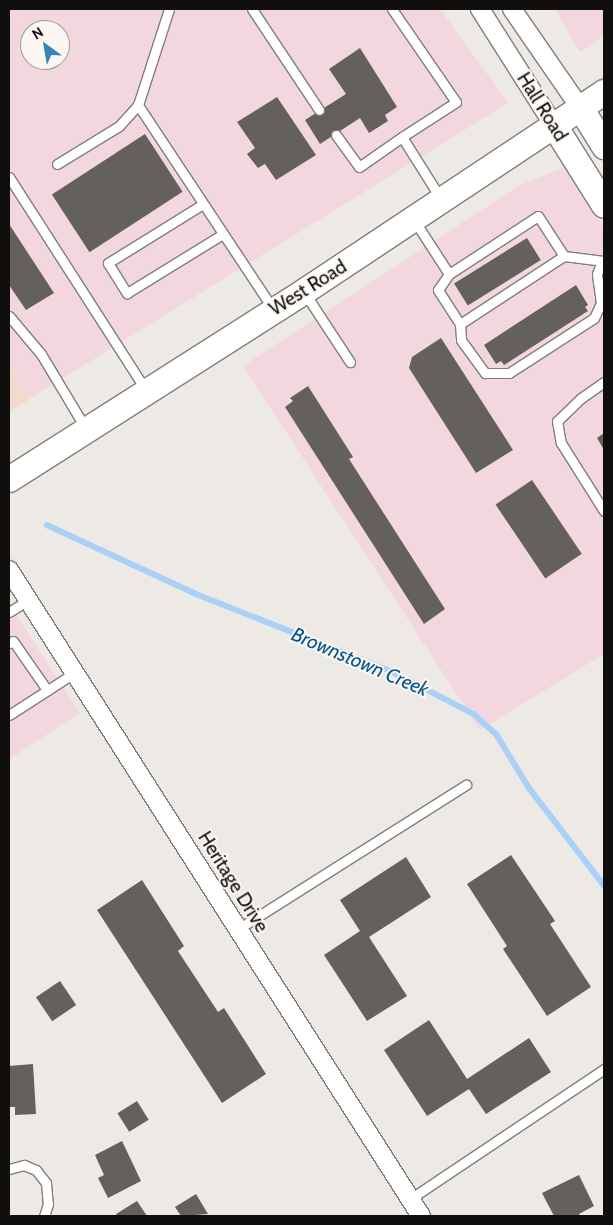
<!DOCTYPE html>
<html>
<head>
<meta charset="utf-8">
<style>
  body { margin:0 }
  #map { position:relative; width:613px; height:1225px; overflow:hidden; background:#ede9e4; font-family:Cabin,sans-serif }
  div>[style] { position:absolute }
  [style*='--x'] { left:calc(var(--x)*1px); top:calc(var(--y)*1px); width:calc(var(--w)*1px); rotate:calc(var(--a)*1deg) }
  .commercial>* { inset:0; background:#f2d8de }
  .education>* { inset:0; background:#f1dbce }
  .stream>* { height:5.5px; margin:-2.75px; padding:0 2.75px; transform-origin:2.75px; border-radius:2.75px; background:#a9d1f7 }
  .building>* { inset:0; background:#64605c; transform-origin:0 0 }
  .roads { filter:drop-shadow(1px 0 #827e7a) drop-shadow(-1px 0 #827e7a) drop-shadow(0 1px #827e7a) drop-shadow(0 -1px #827e7a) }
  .lane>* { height:9px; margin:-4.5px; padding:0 4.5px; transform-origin:4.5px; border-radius:4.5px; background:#fff }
  .street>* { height:18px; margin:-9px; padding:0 9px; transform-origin:9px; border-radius:9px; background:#fff }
  .secondary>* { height:25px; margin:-12.5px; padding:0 12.5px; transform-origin:12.5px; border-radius:12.5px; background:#fff }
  span { translate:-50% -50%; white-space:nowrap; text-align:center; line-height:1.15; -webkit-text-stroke:4px #fbf6f2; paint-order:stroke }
  .street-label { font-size:19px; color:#100f0d }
  .water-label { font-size:20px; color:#05578f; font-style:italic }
  .frame { position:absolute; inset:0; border:10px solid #100f0d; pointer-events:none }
  .north { position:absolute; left:20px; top:20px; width:50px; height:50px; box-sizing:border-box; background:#fbf6f2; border:1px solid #9d9a96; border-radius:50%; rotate:328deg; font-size:14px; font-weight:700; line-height:20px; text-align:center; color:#100f0d }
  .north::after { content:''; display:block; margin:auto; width:18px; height:22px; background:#3784b7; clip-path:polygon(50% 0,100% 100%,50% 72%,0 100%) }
</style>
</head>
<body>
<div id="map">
  <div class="commercial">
    <div style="clip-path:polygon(evenodd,9px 9px,440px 9px,508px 103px,31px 398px,9px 364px,9px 9px,30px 30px,60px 30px,60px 60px,30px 60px,30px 30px)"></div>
    <div style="clip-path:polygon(555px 9px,604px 9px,604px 36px,580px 52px)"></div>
    <div style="clip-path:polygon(565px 167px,604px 228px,604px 654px,480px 730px,243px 366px,520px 185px)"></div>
    <div style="clip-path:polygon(9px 604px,80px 713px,9px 759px)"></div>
  </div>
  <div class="education">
    <div style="clip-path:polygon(9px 364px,31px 398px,9px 412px)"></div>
  </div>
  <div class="stream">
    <div style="--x:47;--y:525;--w:164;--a:24.8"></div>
    <div style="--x:196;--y:594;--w:212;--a:21.6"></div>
    <div style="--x:393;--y:672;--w:91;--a:27.4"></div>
    <div style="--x:474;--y:714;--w:31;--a:42"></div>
    <div style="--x:497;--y:735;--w:63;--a:58.6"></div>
    <div style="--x:530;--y:789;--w:121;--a:52.4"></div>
  </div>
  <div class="building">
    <div style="clip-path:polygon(360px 48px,397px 107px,385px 115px,388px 121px,369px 133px,360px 118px,320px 144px,305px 120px,346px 94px,329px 69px)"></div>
    <div style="clip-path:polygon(277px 97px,316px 155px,276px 180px,265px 164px,258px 168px,247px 154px,255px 148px,237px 122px)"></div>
    <div style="left:145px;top:134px;width:69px;height:111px;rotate:57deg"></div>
    <div style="clip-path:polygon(9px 224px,54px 293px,26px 310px,9px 285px)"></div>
    <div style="left:527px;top:238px;width:26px;height:86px;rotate:58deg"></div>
    <div style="clip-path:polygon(576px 285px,588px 305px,585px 307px,588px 311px,504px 365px,501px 361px,496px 364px,484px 345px)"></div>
    <div style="clip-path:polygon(441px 338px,513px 450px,476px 473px,409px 368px,412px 357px)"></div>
    <div style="clip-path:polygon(308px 386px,353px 457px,349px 459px,445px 609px,424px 624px,285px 407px,293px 401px,290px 398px)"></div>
    <div style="clip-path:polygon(604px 433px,604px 450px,597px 438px)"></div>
    <div style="left:532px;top:480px;width:89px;height:44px;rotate:56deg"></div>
    <div style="clip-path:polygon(511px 855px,555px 921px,550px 924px,591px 987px,547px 1016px,503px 949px,507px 946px,467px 884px)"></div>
    <div style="clip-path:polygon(406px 857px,431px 897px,369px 937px,407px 996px,367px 1021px,324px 955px,360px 931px,340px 900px)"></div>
    <div style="clip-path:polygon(142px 880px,184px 946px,178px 951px,218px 1012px,224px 1008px,266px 1074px,222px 1103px,97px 910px)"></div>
    <div style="left:60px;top:981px;width:29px;height:29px;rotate:56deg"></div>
    <div style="clip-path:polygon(429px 1020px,467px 1079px,529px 1038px,551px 1072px,486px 1114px,469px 1089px,427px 1116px,384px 1050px)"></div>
    <div style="clip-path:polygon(33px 1064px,36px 1114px,15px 1115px,15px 1107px,9px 1107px,9px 1066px)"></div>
    <div style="left:137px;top:1101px;width:22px;height:23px;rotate:58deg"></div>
    <div style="clip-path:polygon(122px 1141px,141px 1181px,108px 1198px,98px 1178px,104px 1175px,95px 1155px)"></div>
    <div style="clip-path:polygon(579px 1175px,594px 1206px,579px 1214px,580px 1216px,554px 1216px,542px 1193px)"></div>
    <div style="clip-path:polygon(196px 1194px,208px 1214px,181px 1216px,175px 1207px)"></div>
    <div style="clip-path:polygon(137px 1201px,147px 1216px,117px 1216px,116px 1214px)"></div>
  </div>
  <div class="roads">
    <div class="lane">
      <div style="--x:169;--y:9;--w:101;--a:107.9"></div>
      <div style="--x:138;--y:105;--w:245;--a:56.5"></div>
      <div style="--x:252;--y:9;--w:121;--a:56.4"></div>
      <div style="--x:392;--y:9;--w:113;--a:55.5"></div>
      <div style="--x:456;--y:102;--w:64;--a:147.1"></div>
      <div style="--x:402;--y:137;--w:73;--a:57.8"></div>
      <div style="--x:336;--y:135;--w:39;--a:54"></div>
      <div style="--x:359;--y:167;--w:52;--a:-34.9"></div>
      <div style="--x:57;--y:164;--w:73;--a:-31.5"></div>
      <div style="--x:119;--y:126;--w:28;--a:-48"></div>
      <div style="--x:9;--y:177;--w:253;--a:57.3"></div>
      <div style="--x:203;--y:204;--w:112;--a:148.2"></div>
      <div style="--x:108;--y:263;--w:36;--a:58"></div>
      <div style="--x:127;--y:293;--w:113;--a:-31.6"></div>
      <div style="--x:414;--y:220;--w:64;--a:57.1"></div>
      <div style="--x:449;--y:274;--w:106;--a:-33.1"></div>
      <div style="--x:538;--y:216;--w:48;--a:57"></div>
      <div style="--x:564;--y:256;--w:40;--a:7.1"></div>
      <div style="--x:449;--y:274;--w:19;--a:125"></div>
      <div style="--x:438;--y:290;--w:40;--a:57.1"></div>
      <div style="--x:460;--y:324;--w:124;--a:-33.2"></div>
      <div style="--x:304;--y:292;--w:84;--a:56.7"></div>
      <div style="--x:9;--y:316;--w:50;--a:49.9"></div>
      <div style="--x:41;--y:354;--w:87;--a:59"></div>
      <div style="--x:460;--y:324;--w:16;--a:86"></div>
      <div style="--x:461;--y:340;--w:41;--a:54"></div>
      <div style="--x:485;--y:373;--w:24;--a:0"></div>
      <div style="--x:509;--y:373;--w:101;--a:-32.9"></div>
      <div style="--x:594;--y:318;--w:17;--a:-65"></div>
      <div style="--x:601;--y:303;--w:29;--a:-98"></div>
      <div style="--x:597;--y:274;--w:12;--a:-70"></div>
      <div style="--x:604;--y:382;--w:28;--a:145"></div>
      <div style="--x:581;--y:398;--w:33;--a:136"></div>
      <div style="--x:557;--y:421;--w:22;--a:80"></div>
      <div style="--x:561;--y:443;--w:80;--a:57.7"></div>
      <div style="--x:9;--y:612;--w:22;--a:-32"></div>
      <div style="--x:9;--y:643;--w:4;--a:-27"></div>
      <div style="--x:13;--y:641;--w:60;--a:55.2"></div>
      <div style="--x:9;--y:715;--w:77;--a:-32.9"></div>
      <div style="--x:238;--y:929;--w:270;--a:-32.3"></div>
      <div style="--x:9;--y:1169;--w:16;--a:-15"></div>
      <div style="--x:24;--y:1165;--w:13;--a:23"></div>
      <div style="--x:36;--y:1170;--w:16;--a:52"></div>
      <div style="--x:46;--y:1183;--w:21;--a:85"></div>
      <div style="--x:48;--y:1204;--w:13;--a:108"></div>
      <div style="--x:410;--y:1199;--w:234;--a:-33.8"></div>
    </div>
    <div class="street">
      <div style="--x:480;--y:9;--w:140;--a:57.6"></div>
      <div style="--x:512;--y:9;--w:121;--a:55.4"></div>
      <div style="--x:9;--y:570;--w:766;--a:57.47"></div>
    </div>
    <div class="secondary">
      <div style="--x:581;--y:109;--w:44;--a:58.1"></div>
      <div style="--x:555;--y:127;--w:92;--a:57.9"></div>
      <div style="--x:9;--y:479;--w:350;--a:-32.5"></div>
      <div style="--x:304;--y:291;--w:360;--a:-33.6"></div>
    </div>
  </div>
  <div class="street-label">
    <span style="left:542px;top:107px;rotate:58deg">Hall Road</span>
    <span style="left:308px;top:288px;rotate:-32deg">West Road</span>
    <span style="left:233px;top:882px;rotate:58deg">Heritage Drive</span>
  </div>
  <div class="water-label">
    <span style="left:360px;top:662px;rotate:23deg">Brownstown Creek</span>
  </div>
  <div class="frame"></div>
  <div class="north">N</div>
</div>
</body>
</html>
